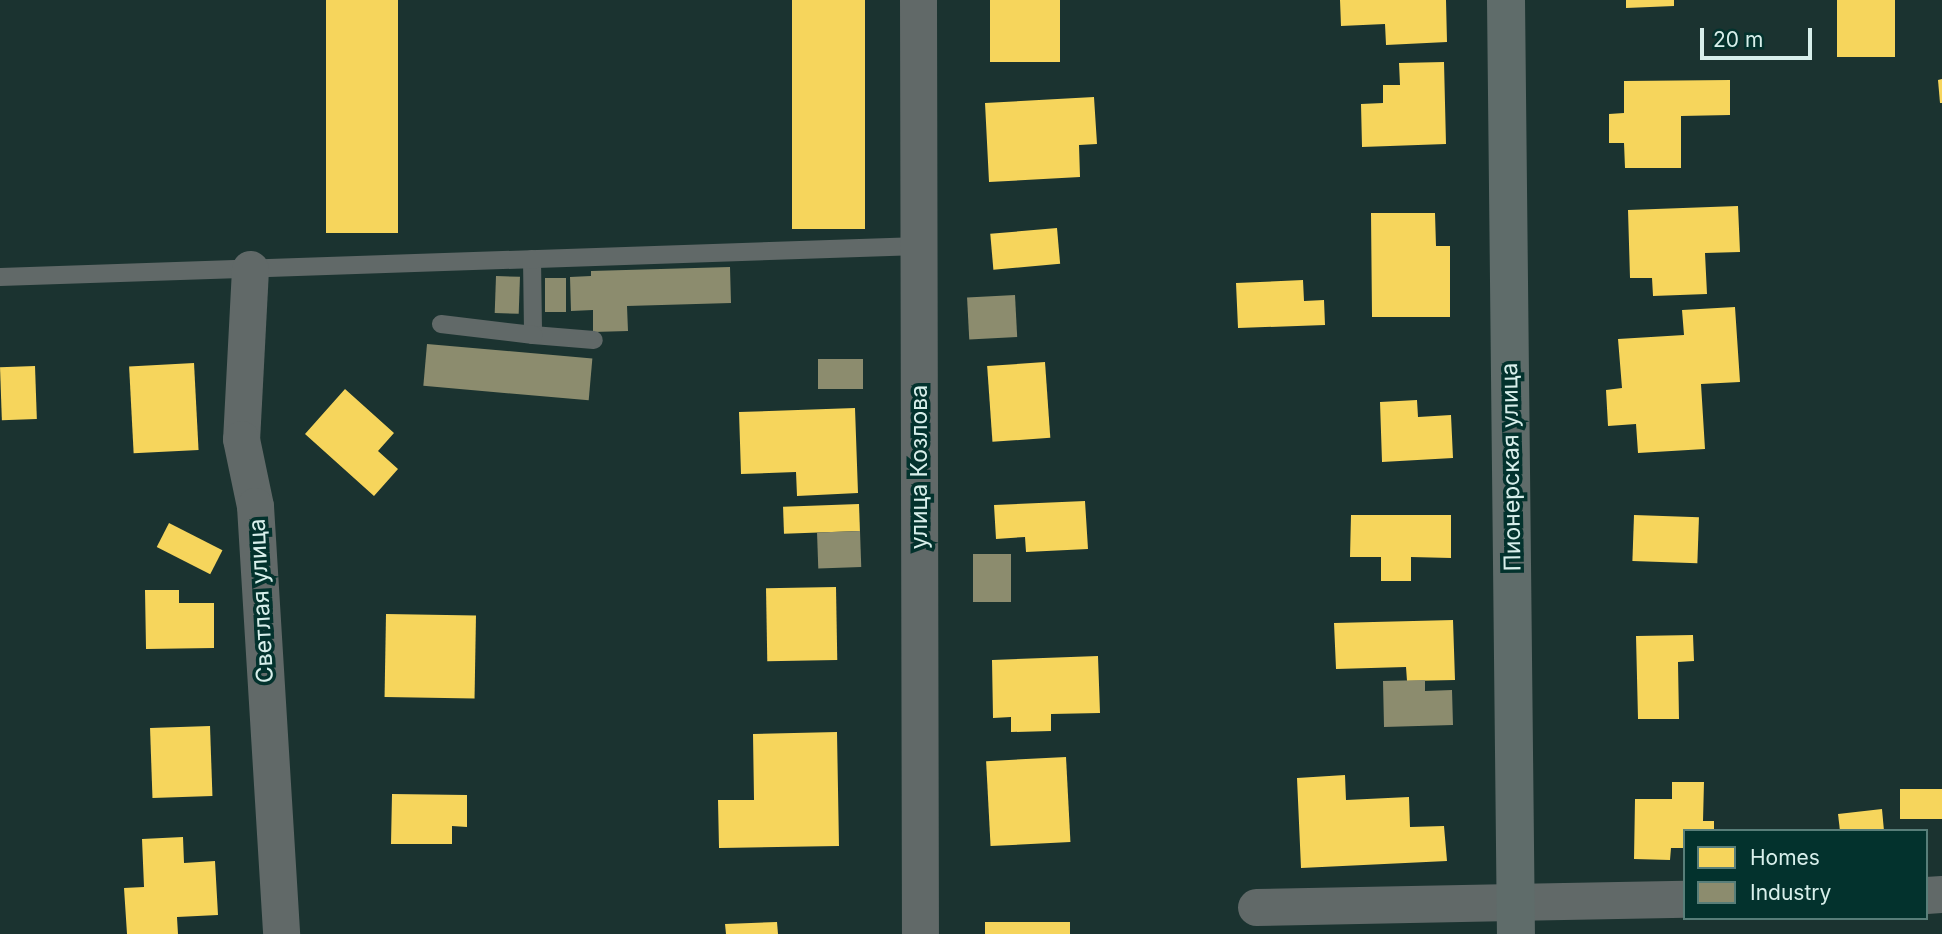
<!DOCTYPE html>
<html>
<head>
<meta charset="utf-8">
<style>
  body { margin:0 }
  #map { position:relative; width:1942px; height:934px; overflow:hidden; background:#1b3330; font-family:Inter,sans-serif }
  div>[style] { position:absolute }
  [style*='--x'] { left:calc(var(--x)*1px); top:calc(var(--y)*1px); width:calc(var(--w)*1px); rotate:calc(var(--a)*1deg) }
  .homes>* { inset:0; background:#f6d55c; transform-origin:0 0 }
  .industry>* { inset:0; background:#8c8c6e; transform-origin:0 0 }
  .lane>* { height:18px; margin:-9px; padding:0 9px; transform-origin:9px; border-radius:9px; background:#616968 }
  .street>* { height:37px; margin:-18.5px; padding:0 18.5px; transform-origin:18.5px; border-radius:18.5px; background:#616968 }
  .secondary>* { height:38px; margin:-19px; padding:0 19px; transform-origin:19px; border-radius:19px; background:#5f6c6a }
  span { translate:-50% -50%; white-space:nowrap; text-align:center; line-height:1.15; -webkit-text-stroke:7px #03322d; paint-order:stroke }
  .street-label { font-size:23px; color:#d8efeb }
  .legend { position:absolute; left:1683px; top:829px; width:245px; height:91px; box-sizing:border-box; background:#03322d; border:2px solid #587e79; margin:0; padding:9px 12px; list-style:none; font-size:21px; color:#d8efeb }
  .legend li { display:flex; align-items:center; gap:14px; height:35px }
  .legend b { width:35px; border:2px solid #587e79 }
  .scale { position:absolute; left:1700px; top:28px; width:112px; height:32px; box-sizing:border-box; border:4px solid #d8efeb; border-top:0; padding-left:9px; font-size:21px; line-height:24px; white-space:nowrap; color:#d8efeb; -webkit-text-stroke:5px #03322d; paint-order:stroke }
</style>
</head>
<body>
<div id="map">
  <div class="homes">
    <div style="left:326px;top:0;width:72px;height:233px"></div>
    <div style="left:792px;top:0;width:73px;height:229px"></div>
    <div style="left:990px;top:0;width:70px;height:62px"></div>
    <div style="clip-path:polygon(1340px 0,1446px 0,1447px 42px,1386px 45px,1385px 24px,1341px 26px)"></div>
    <div style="clip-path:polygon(1626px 0,1674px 0,1674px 6px,1626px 8px)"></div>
    <div style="left:1837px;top:0;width:58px;height:57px"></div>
    <div style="clip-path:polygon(1444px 62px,1446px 144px,1362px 147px,1361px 104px,1383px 103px,1383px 85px,1400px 85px,1399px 63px)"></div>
    <div style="clip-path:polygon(1942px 79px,1942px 103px,1940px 103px,1938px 80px)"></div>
    <div style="clip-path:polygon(1730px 80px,1730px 115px,1681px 116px,1681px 168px,1625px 168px,1624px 143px,1609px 143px,1609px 114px,1624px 113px,1624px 81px)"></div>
    <div style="clip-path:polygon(1094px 97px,1097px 144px,1079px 145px,1080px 177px,989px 182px,985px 103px)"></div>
    <div style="clip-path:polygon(1738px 206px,1740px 252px,1705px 253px,1707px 294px,1653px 296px,1652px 278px,1630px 278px,1628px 210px)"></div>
    <div style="clip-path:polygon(1371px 213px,1435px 213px,1436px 246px,1450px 246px,1450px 317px,1372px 317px)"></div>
    <div style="left:1057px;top:228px;width:36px;height:67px;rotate:85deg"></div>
    <div style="clip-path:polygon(1303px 280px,1304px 301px,1324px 300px,1325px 325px,1238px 328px,1236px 283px)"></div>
    <div style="clip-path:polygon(1735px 307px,1740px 382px,1701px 384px,1705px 449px,1638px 453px,1636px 424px,1608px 426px,1606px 390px,1622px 388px,1618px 339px,1684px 335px,1682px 310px)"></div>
    <div style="left:1045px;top:362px;width:76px;height:58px;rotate:86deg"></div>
    <div style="left:194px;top:363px;width:87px;height:65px;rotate:87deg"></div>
    <div style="left:35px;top:366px;width:53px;height:35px;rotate:88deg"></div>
    <div style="clip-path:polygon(345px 389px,394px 433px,378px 451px,398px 469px,374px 496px,305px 434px)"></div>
    <div style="clip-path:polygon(1417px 400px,1418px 417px,1451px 415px,1453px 458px,1382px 462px,1380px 402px)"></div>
    <div style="clip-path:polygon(855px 408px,858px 493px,797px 496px,796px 472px,741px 474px,739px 412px)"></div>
    <div style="clip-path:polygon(1085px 501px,1088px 549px,1026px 552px,1025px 537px,996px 539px,994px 505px)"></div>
    <div style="left:859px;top:504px;width:27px;height:76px;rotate:88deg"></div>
    <div style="clip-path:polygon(1351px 515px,1451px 515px,1451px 558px,1411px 557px,1411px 581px,1381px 581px,1381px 557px,1350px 557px)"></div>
    <div style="left:1634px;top:515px;width:65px;height:46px;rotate:2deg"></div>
    <div style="left:169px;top:523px;width:60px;height:27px;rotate:27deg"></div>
    <div style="left:836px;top:587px;width:73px;height:70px;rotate:89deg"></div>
    <div style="clip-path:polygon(145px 590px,179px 590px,179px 603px,214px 603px,214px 648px,146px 649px)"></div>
    <div style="left:386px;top:614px;width:90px;height:83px;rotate:1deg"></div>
    <div style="clip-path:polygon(1453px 620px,1455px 680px,1407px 681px,1406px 667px,1336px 669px,1334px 623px)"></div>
    <div style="clip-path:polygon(1693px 635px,1694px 661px,1678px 662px,1679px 719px,1638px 719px,1636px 636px)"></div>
    <div style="clip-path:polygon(1098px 656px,1100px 713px,1051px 714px,1051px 731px,1011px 732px,1011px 717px,993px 718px,992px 660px)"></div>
    <div style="left:210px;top:726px;width:70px;height:60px;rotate:88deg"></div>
    <div style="clip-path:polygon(837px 732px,839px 846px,719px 848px,718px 800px,754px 800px,753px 734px)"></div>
    <div style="left:1066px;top:757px;width:85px;height:80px;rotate:87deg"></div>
    <div style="clip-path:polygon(1345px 775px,1346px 800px,1409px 797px,1410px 827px,1444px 826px,1447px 861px,1301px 868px,1297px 778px)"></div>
    <div style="clip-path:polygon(1672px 782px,1704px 782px,1703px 821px,1714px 821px,1714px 831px,1685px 831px,1685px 848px,1671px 848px,1670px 860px,1634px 859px,1635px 799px,1672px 799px)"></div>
    <div style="left:1942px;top:789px;width:30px;height:42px;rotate:90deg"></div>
    <div style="clip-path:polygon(392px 794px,467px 795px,467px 827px,452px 826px,452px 844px,391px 844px)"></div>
    <div style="clip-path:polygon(1882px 809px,1884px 831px,1840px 831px,1838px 814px)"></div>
    <div style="clip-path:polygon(183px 837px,184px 863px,215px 861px,218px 915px,177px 917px,178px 934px,127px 934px,124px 888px,144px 887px,142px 839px)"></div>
    <div style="clip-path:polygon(777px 922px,778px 934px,726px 934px,725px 924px)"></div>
    <div style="left:1070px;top:922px;width:12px;height:85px;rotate:90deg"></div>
  </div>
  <div class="industry">
    <div style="clip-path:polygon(730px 267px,731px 303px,627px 306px,628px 331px,593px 332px,593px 310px,571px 311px,570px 277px,591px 276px,591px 271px)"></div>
    <div style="left:496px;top:276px;width:24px;height:37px;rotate:2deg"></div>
    <div style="left:566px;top:278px;width:34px;height:21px;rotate:90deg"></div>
    <div style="left:1015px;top:295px;width:42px;height:48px;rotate:87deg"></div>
    <div style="left:427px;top:344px;width:166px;height:42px;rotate:5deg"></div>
    <div style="left:818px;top:359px;width:45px;height:30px"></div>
    <div style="left:860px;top:531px;width:36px;height:43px;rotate:88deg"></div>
    <div style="left:973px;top:554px;width:38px;height:48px"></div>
    <div style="clip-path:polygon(1425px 680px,1425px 691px,1452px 690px,1453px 725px,1384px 727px,1383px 681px)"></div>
  </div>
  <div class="lane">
    <div style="--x:532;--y:259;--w:76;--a:89.2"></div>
    <div style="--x:533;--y:335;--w:61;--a:4.7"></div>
    <div style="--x:0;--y:277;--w:920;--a:-1.93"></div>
    <div style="--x:441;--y:324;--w:93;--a:6.8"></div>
  </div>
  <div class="street">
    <div style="--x:918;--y:0;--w:934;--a:89.88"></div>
    <div style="--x:250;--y:269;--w:170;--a:93"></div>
    <div style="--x:241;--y:439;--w:68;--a:78.2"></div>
    <div style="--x:255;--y:506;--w:429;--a:86.5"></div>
    <div style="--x:1926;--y:895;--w:16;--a:-4"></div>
    <div style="--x:1256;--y:907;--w:429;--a:-1.1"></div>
  </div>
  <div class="secondary">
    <div style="--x:1506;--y:0;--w:934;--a:89.39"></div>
  </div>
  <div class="street-label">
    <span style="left:919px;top:467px;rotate:-90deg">улица Козлова</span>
    <span style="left:1511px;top:467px;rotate:-91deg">Пионерская улица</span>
    <span style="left:261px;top:601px;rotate:-93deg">Светлая улица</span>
  </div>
  <ul class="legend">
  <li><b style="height:19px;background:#f6d55c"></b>Homes</li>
  <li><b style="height:19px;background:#8c8c6e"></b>Industry</li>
  </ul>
  <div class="scale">20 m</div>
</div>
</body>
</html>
